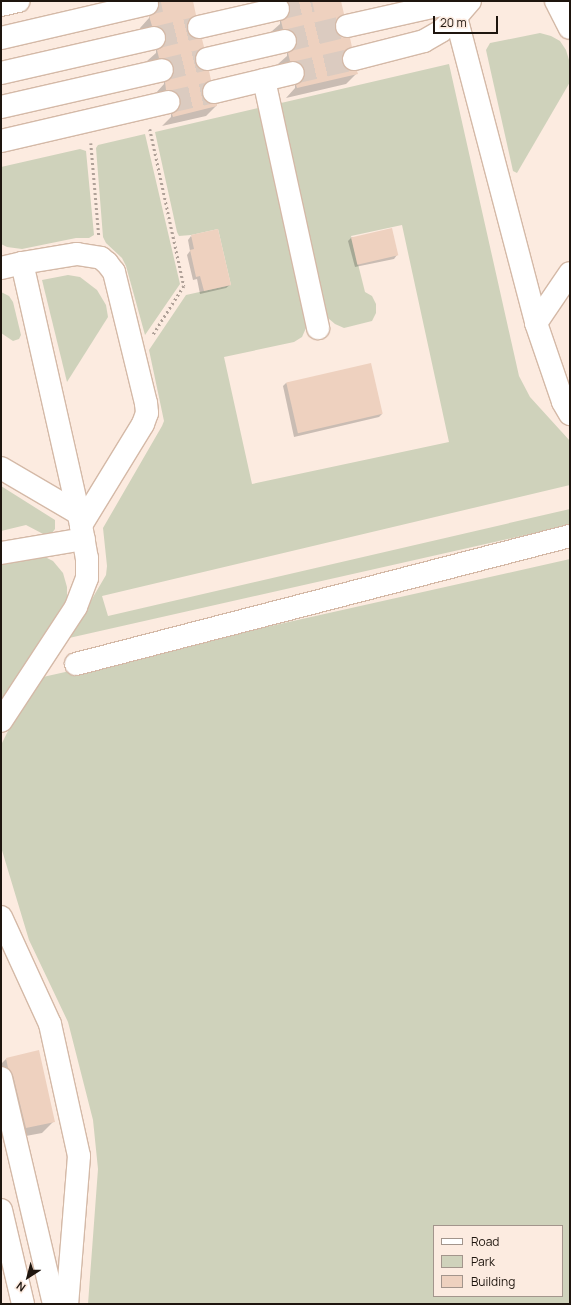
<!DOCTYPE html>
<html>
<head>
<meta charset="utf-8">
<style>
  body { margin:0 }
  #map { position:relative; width:571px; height:1305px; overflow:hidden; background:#fcebe0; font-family:Manrope,sans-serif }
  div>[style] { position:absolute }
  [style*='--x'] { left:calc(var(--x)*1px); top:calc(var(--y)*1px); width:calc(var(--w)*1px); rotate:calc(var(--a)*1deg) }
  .green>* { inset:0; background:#cfd2bb }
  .shadow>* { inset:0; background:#0003 }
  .building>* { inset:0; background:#eed1bf; transform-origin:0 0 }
  .highway-tunnel>* { height:22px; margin-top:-11px; transform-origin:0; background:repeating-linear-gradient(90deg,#dbcbc0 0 22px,transparent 0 33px) }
  .path>* { height:2.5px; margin-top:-1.25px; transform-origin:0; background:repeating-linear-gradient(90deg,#afa198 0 2px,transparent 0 5px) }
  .roads { filter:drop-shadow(1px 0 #d4b9a7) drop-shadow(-1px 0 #d4b9a7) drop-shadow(0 1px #d4b9a7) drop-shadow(0 -1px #d4b9a7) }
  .minor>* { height:22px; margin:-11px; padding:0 11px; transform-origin:11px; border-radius:11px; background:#fff }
  .highway>* { height:22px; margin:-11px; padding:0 11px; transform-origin:11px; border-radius:11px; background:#fff }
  span { translate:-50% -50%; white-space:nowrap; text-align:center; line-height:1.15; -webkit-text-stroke:4px #fcebe0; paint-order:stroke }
  .frame { position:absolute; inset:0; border:2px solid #1e150e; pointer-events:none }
  .legend { position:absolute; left:433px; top:1225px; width:130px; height:72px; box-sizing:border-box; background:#fcebe0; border:1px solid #a3958c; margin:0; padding:5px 7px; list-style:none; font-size:12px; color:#1e150e }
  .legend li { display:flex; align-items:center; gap:8px; height:20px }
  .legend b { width:20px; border:1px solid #a3958c }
  .north { position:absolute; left:8px; top:1257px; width:40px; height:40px; -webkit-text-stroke:3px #fcebe0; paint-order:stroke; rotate:216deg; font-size:11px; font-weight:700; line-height:16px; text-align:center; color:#1e150e }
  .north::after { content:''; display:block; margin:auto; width:14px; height:18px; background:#1e150e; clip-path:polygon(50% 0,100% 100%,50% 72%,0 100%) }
  .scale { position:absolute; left:433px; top:16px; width:65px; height:18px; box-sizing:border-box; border:2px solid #1e150e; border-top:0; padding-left:5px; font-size:12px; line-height:14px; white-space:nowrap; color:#1e150e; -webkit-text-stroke:3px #fcebe0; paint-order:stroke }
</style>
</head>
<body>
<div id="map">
  <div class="green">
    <div style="clip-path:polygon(540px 33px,551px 36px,560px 41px,566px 50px,569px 60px,570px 82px,517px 173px,513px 171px,486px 50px,490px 43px)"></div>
    <div style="clip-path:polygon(449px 64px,519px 376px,530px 397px,570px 441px,570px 485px,102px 596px,108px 616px,570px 509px,570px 525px,69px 638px,106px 575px,107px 566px,103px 528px,162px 426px,164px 421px,149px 350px,186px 295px,231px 285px,218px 229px,191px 235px,179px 236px,177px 232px,155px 132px,258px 108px,306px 328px,302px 337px,294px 342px,224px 357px,252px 484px,449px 442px,402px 225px,351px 236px,365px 292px,372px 296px,376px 304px,376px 313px,372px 321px,344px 328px,335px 324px,328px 318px,281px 103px)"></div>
    <div style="clip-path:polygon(145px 134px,180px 284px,145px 335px,126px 266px,122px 258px,106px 243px,103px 237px,96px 148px,98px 145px)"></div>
    <div style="clip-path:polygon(80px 149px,86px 151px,94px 235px,89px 238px,76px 238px,22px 249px,7px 247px,1px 244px,1px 167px)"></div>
    <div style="clip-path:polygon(68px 275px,80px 277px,97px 290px,106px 305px,108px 317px,67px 382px,42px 280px)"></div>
    <div style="clip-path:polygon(1px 292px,9px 296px,13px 302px,21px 335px,19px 339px,13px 341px,1px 333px)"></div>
    <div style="clip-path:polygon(1px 486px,55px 520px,55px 529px,52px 533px,47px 536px,26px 525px,1px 531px)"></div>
    <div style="clip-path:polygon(39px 554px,53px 561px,63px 573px,67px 587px,67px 602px,1px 705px,1px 560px)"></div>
    <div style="clip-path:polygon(evenodd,570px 559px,570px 1304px,88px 1304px,98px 1169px,93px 1120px,68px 1022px,29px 940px,1px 847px,1px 745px,17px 713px,43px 677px,570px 559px,434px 1226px,562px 1226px,562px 1296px,434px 1296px,434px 1226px)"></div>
  </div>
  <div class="shadow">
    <div style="clip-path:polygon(133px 1px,192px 1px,195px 14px,186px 24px,186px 30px,189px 36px,203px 47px,194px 55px,194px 62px,197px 68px,210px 79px,201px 89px,201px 95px,204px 102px,216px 106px,206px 116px,162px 126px,171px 117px,171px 110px,156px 100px,155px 94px,164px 84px,164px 78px,149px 68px,147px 61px,156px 53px,156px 46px,141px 36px,140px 28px,149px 18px,149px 12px)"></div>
    <div style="clip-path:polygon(264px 1px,340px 1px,343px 14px,334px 22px,334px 29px,337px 35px,351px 46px,341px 56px,341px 62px,345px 69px,357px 73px,346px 84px,286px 98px,295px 88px,295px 81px,280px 71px,278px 64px,287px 56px,287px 49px,273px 39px,271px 32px,280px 24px,280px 17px)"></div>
    <div style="clip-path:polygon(191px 236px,230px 285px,226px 288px,200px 294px,197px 279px,193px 280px,187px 255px,190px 251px,188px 240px)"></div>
    <div style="clip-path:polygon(352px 237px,397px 255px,394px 259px,355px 267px,348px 241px)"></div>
    <div style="clip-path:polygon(286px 383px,382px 414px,379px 417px,294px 437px,283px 386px)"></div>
    <div style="clip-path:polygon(6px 1059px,54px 1121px,42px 1133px,15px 1138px,1px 1084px,1px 1064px)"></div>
  </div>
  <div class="building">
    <div style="clip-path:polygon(159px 1px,193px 1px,196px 15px,191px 18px,187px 23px,187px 30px,190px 35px,195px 39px,202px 39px,204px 47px,199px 50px,195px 55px,195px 61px,198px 68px,204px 71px,209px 71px,211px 80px,205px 83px,202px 89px,202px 95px,205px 101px,211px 104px,217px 104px,217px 106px,173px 117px,172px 114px,177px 111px,181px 106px,181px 99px,178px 94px,173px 90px,166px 90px,165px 82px,170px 79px,174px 74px,174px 67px,171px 61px,166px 58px,159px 58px,157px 50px,163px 47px,166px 42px,166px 35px,163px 29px,157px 26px,152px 26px,149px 16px,156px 13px,159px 7px)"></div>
    <div style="clip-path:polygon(287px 1px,341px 1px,344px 14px,339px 17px,335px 22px,335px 29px,338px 34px,343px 38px,350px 38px,352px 47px,345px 50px,342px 56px,342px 62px,345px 68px,351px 71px,357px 71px,358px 74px,297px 88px,296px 85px,301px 82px,305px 77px,305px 70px,302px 64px,296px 61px,290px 61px,288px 53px,293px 50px,297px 45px,297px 39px,294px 32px,289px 29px,283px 29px,281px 21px,287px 18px,290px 12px,290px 7px)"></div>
    <div style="left:392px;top:228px;width:28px;height:42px;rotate:77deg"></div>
    <div style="clip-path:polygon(218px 229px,231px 285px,204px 291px,200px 276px,196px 277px,190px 250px,194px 249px,191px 235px)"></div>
    <div style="left:371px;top:363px;width:52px;height:87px;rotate:77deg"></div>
    <div style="clip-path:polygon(39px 1050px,55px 1122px,26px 1128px,13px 1075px,8px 1068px,6px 1058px)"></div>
  </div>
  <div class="highway-tunnel">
    <div style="--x:147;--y:4;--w:14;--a:-12"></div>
    <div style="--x:278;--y:9;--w:35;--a:-13"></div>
    <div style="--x:154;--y:38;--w:46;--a:-13.7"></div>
    <div style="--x:285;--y:41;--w:64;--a:-13.6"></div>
    <div style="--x:162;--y:70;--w:46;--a:-13.7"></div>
    <div style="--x:293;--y:73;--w:63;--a:-12.9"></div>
    <div style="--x:169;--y:102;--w:46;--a:-12.5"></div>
  </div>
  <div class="path">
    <div style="--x:150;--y:129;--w:161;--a:77.8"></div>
    <div style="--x:184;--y:286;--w:58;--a:122.3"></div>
    <div style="--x:91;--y:143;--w:93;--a:85.1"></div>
  </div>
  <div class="roads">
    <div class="minor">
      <div style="--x:556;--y:1;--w:30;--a:63"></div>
      <div style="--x:456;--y:17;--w:316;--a:75.3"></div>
      <div style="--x:536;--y:323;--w:83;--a:71.1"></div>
      <div style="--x:563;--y:402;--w:14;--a:60"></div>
      <div style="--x:264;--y:80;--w:254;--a:77.7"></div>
      <div style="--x:22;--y:263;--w:56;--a:-9.3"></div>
      <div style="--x:77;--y:254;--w:24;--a:9"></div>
      <div style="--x:101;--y:258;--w:8;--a:40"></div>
      <div style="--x:107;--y:263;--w:11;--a:52"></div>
      <div style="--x:114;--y:272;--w:135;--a:76.3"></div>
      <div style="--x:146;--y:403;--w:10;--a:84"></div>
      <div style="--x:147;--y:413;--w:12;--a:110"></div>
      <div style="--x:143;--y:424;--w:119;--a:121.5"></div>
      <div style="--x:1;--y:268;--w:22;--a:-13"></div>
      <div style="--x:22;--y:263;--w:269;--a:77.3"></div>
      <div style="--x:81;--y:525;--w:34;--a:80"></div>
      <div style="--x:87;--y:558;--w:20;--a:90"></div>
      <div style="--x:87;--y:578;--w:31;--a:111"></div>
      <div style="--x:76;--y:607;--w:136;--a:123.3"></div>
      <div style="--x:536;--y:323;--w:60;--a:-55.8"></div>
      <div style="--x:1;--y:468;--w:89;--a:30.3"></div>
      <div style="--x:1;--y:553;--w:84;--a:-9.6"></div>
      <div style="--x:76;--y:664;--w:510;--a:-14.53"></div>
      <div style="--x:1;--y:917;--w:118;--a:65.4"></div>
      <div style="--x:50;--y:1024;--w:135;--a:77.6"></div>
      <div style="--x:79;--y:1156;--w:148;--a:94.6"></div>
    </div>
    <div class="highway">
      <div style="--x:1;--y:5;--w:18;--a:-13"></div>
      <div style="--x:347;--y:26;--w:96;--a:-12.6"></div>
      <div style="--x:441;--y:5;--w:9;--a:-27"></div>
      <div style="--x:199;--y:27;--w:81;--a:-12.8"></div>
      <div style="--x:1;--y:38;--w:150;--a:-13.1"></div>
      <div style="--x:207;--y:59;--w:80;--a:-13"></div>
      <div style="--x:354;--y:59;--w:72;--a:-14.4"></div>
      <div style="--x:424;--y:41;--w:20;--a:-30"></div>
      <div style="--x:441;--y:31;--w:21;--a:-43"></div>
      <div style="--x:456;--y:17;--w:21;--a:-49"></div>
      <div style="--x:1;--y:73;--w:157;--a:-12.9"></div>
      <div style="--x:214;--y:92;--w:81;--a:-13.5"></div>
      <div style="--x:1;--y:107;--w:165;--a:-12.9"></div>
      <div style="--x:1;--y:141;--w:172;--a:-13.1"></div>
      <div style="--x:1;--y:1078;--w:232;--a:76.8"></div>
      <div style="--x:1;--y:1210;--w:97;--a:76.8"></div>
    </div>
  </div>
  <div class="frame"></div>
  <ul class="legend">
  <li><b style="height:5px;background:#fff"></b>Road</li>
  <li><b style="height:11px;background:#cfd2bb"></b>Park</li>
  <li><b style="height:11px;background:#eed1bf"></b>Building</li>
  </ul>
  <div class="north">N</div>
  <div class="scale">20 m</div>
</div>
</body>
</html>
